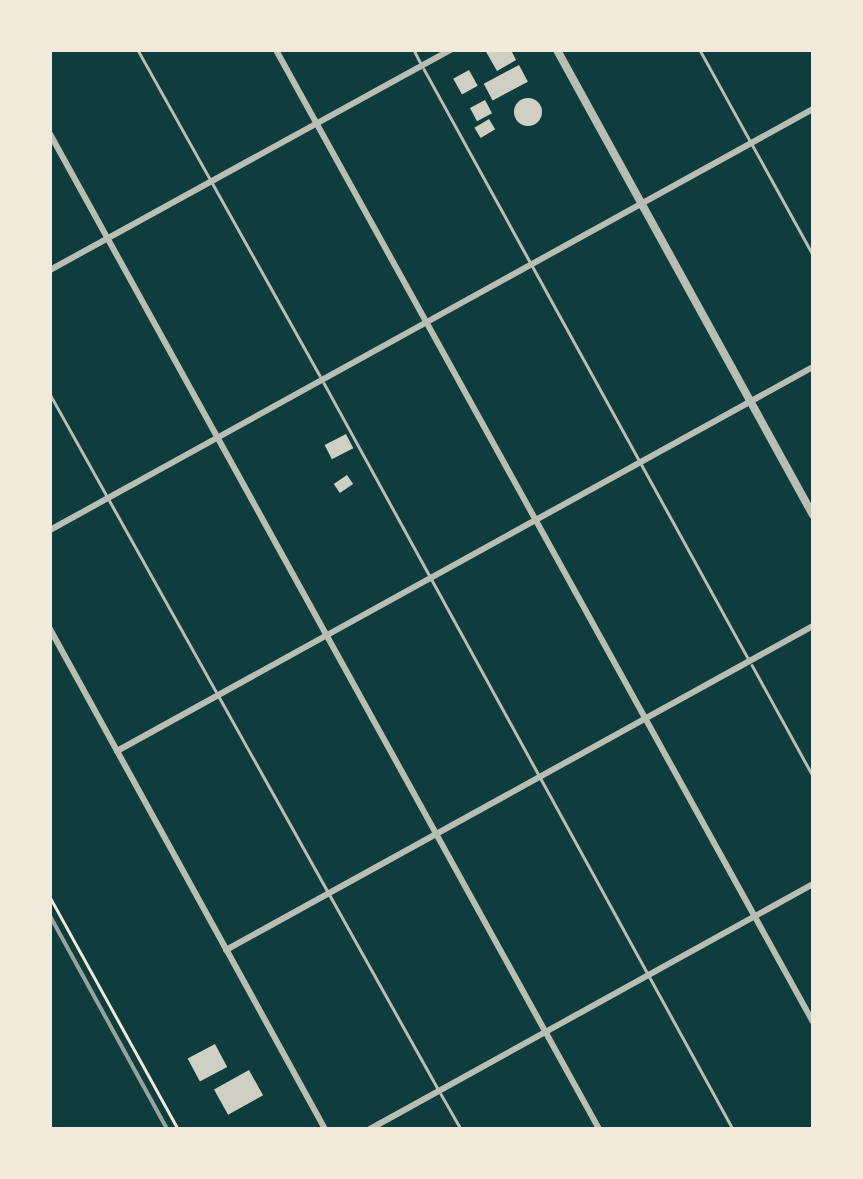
<!DOCTYPE html>
<html>
<head>
<meta charset="utf-8">
<style>
  body { margin:0 }
  #map { position:relative; width:863px; height:1179px; overflow:hidden; background:#0f3d3e; font-family:Rubik,sans-serif }
  div>[style] { position:absolute }
  [style*='--x'] { left:calc(var(--x)*1px); top:calc(var(--y)*1px); width:calc(var(--w)*1px); rotate:calc(var(--a)*1deg) }
  .building>* { inset:0; background:#cfcfc3; transform-origin:0 0 }
  .round { border-radius:50% }
  .path>* { height:2.5px; margin:-1.25px; padding:0 1.25px; transform-origin:1.25px; border-radius:1.25px; background:#f1e9da }
  .service>* { height:2.5px; margin:-1.25px; padding:0 1.25px; transform-origin:1.25px; border-radius:1.25px; background:#b8beb3 }
  .minor>* { height:6px; margin:-3px; padding:0 3px; transform-origin:3px; border-radius:3px; background:#b8beb3 }
  .tertiary>* { height:8px; margin:-4px; padding:0 4px; transform-origin:4px; border-radius:4px; background:#b8beb3 }
  .rail>* { height:4px; margin:-2px; padding:0 2px; transform-origin:2px; border-radius:2px; background:#97a49c }
  span { translate:-50% -50%; white-space:nowrap; text-align:center; line-height:1.15; -webkit-text-stroke:8px #f1e9da; paint-order:stroke }
  .frame { position:absolute; inset:0; border:52px solid #f1e9da; pointer-events:none }
</style>
</head>
<body>
<div id="map">
  <div class="building">
    <div style="clip-path:polygon(485px 50px,512px 52px,516px 60px,497px 71px)"></div>
    <div style="left:519px;top:65px;width:19px;height:40px;rotate:62deg"></div>
    <div style="left:469px;top:70px;width:18px;height:18px;rotate:61deg"></div>
    <div class="round" style="left:514px;top:98px;width:28px;height:28px"></div>
    <div style="left:485px;top:100px;width:15px;height:17px;rotate:62deg"></div>
    <div style="left:489px;top:119px;width:12px;height:17px;rotate:59deg"></div>
    <div style="left:346px;top:434px;width:16px;height:24px;rotate:63deg"></div>
    <div style="left:347px;top:475px;width:11px;height:16px;rotate:56deg"></div>
    <div style="left:215px;top:1044px;width:26px;height:31px;rotate:62deg"></div>
    <div style="left:249px;top:1070px;width:29px;height:40px;rotate:61deg"></div>
  </div>
  <div class="path">
    <div style="--x:50;--y:897;--w:265;--a:61.1"></div>
  </div>
  <div class="service">
    <div style="--x:138;--y:50;--w:373;--a:60.8"></div>
    <div style="--x:414;--y:50;--w:13;--a:63"></div>
    <div style="--x:700;--y:50;--w:234;--a:61.1"></div>
    <div style="--x:424;--y:69;--w:672;--a:61.19"></div>
    <div style="--x:324;--y:383;--w:851;--a:61.27"></div>
    <div style="--x:50;--y:394;--w:794;--a:60.82"></div>
    <div style="--x:752;--y:665;--w:127;--a:61.2"></div>
    <div style="--x:441;--y:1094;--w:40;--a:60.3"></div>
  </div>
  <div class="minor">
    <div style="--x:276;--y:50;--w:1110;--a:61.08"></div>
    <div style="--x:50;--y:134;--w:1136;--a:61.11"></div>
    <div style="--x:50;--y:270;--w:457;--a:-28.8"></div>
    <div style="--x:50;--y:530;--w:871;--a:-28.89"></div>
    <div style="--x:50;--y:629;--w:571;--a:61.19"></div>
    <div style="--x:117;--y:751;--w:795;--a:-28.89"></div>
    <div style="--x:226;--y:950;--w:670;--a:-28.9"></div>
    <div style="--x:370;--y:1129;--w:506;--a:-28.94"></div>
  </div>
  <div class="tertiary">
    <div style="--x:557;--y:50;--w:531;--a:61.17"></div>
  </div>
  <div class="rail">
    <div style="--x:50;--y:916;--w:243;--a:61.2"></div>
  </div>
  <div class="frame"></div>
</div>
</body>
</html>
